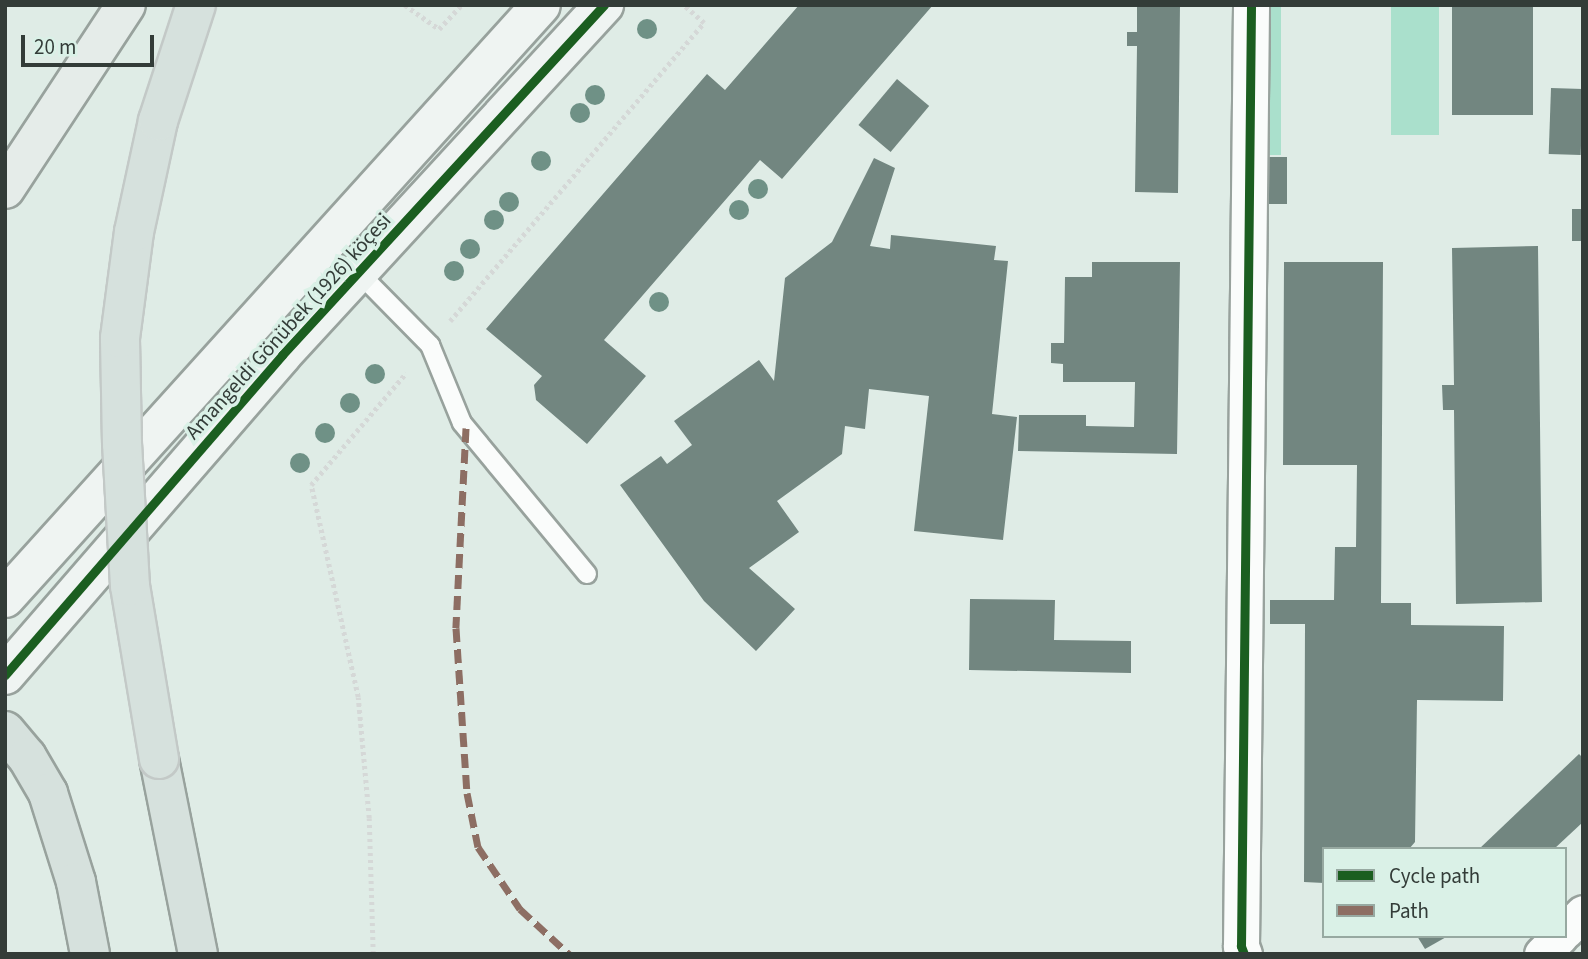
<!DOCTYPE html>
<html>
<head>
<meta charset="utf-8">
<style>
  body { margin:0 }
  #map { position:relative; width:1588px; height:959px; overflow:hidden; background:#dfece6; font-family:"Source Sans 3",sans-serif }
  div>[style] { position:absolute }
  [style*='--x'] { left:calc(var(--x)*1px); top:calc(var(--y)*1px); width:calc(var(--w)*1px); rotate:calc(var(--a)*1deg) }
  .green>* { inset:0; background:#aae0cc; transform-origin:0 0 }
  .building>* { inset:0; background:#728680; transform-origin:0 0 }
  .path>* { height:4.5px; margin-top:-2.25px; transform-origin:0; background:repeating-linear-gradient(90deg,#d5d8d7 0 3.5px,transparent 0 7px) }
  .roads { filter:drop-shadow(2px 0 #98a29d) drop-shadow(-2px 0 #98a29d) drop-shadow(0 2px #98a29d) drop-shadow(0 -2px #98a29d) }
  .lane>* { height:18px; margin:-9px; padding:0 9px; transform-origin:9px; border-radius:9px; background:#fafcfb }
  .street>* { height:35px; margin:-17.5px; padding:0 17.5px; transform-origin:17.5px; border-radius:17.5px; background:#fafcfb }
  .secondary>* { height:38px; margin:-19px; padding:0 19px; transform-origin:19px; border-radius:19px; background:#eff4f2 }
  .primary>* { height:38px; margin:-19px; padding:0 19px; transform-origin:19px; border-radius:19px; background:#e5ece9 }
  .highway>* { height:38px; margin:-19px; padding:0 19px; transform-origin:19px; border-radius:19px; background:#d6e1dd }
  .bridges { filter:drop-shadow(2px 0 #c3c9c7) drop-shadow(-2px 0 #c3c9c7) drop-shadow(0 2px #c3c9c7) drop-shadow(0 -2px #c3c9c7) }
  .highway-bridge>* { height:38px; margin:-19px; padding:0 19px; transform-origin:19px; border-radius:19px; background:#d6e1dd }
  .quiet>* { height:7px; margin-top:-3.5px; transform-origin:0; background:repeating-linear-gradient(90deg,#8d6e63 0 14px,transparent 0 21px) }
  .cycleway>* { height:9px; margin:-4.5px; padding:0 4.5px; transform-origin:4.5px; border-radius:4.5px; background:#1b5e20 }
  .trees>* { width:20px; height:20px; margin:-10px; border-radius:50%; background:#6f9186 }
  span { translate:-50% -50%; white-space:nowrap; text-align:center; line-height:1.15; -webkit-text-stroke:7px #daf1e7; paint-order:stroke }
  .street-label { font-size:21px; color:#333c38 }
  .frame { position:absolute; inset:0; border:7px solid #333c38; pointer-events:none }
  .legend { position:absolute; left:1322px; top:847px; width:245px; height:91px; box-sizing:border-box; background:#daf1e7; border:2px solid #97a9a1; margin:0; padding:9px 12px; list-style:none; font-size:21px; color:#333c38 }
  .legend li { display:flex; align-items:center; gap:14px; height:35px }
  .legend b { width:35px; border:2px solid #97a9a1 }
  .scale { position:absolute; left:21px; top:35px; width:133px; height:32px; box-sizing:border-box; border:4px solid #333c38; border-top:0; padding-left:9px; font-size:21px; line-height:24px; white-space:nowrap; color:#333c38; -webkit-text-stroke:5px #daf1e7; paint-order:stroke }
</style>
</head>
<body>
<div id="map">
  <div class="green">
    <div style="left:1266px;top:5px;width:15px;height:150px"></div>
    <div style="left:1391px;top:5px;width:48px;height:130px"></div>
  </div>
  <div class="building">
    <div style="clip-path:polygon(799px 5px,933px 5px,782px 179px,760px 160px,604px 340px,646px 376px,587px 444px,536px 400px,534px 385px,542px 376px,486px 329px,707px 74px,725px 90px)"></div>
    <div style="clip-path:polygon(1137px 5px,1180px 5px,1178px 193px,1135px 192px,1137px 46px,1127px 46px,1127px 32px,1137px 32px)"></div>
    <div style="left:1452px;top:5px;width:81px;height:110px"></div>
    <div style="left:897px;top:79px;width:42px;height:60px;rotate:40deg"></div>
    <div style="left:1551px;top:88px;width:32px;height:66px;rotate:2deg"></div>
    <div style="left:1259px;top:157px;width:28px;height:47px"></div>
    <div style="clip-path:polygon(874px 158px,895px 168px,870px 246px,890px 249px,891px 235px,996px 246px,994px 260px,1008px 261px,992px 414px,1017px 417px,1003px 540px,914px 531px,929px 396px,869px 389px,865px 429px,845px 426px,842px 454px,777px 501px,799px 532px,749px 568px,795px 609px,756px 651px,704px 601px,620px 485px,661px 456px,667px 464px,692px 445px,674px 421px,759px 360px,774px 381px,785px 278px,832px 242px)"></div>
    <div style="left:1572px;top:209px;width:11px;height:32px"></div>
    <div style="clip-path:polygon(1538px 246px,1542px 602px,1456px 604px,1454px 410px,1443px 410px,1442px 385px,1454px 385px,1452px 248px)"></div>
    <div style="clip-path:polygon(1092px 262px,1180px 262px,1177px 454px,1018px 451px,1019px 415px,1086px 415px,1086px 426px,1134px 427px,1135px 382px,1063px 382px,1063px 364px,1051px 363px,1051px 343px,1064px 343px,1065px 277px,1092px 277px)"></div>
    <div style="clip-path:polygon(1284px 262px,1383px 262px,1381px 603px,1411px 603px,1411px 625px,1504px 626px,1503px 701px,1417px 700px,1415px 842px,1409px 849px,1324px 849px,1324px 883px,1304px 882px,1305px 624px,1270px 624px,1270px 600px,1334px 600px,1335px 547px,1356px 547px,1357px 465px,1283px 465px)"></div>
    <div style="clip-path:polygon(970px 599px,1055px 600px,1054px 640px,1131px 641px,1131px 673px,969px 670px)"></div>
    <div style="clip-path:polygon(1579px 754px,1583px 758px,1583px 822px,1554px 849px,1479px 849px)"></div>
    <div style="clip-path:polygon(1417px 936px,1448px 936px,1425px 949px)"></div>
  </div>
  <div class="path">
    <div style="--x:405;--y:5;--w:42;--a:35.2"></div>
    <div style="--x:439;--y:29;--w:33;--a:-47"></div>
    <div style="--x:450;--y:321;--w:392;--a:-49.6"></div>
    <div style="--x:704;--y:23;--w:28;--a:-139"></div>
    <div style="--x:373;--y:954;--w:136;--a:-91.7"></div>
    <div style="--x:369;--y:818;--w:121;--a:-95.2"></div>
    <div style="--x:358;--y:697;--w:217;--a:-102.5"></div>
    <div style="--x:311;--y:485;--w:147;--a:-49.7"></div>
  </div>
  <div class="roads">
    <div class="lane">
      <div style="--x:358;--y:272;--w:103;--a:45.4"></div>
      <div style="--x:430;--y:345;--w:84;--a:67.7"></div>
      <div style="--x:462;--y:423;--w:196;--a:50.4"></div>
    </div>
    <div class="street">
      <div style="--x:1565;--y:931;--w:25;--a:-45"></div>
      <div style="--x:1244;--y:954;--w:9;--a:-111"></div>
      <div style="--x:1241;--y:946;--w:941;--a:-89.39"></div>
      <div style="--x:1542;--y:954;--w:25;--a:-45"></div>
    </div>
    <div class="secondary">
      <div style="--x:5;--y:598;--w:799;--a:-47.89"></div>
      <div style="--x:5;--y:675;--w:423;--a:-49.1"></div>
      <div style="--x:282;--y:355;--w:476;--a:-47.4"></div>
    </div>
    <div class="primary">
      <div style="--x:5;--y:189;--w:220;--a:-56.7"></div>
    </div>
    <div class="highway">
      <div style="--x:5;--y:731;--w:34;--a:50"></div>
      <div style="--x:27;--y:757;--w:42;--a:59.7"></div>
      <div style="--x:48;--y:793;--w:93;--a:72.5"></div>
      <div style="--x:76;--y:882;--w:73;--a:79"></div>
      <div style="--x:159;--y:759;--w:199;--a:78.7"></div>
    </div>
  </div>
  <div class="bridges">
    <div class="highway-bridge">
      <div style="--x:159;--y:759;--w:175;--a:-99.5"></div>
      <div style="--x:130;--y:586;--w:142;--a:-93.2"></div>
      <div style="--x:122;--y:444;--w:106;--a:-91.1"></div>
      <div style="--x:120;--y:338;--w:107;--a:-82.5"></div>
      <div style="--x:134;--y:232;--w:114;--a:-77.8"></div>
      <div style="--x:158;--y:121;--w:122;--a:-71.9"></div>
    </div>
  </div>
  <div class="quiet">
    <div style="--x:466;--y:428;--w:200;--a:92.9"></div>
    <div style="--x:456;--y:628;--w:165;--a:86.2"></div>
    <div style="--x:467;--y:793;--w:55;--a:78.5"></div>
    <div style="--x:478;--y:847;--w:75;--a:55.9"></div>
    <div style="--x:520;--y:909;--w:67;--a:42.6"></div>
  </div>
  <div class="cycleway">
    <div style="--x:5;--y:675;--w:423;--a:-49.1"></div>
    <div style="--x:282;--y:355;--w:476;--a:-47.4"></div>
    <div style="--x:1244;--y:954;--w:9;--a:-111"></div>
    <div style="--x:1241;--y:946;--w:941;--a:-89.39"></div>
  </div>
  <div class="trees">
    <div style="left:647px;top:29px"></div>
    <div style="left:595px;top:95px"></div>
    <div style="left:580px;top:113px"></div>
    <div style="left:541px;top:161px"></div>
    <div style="left:758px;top:189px"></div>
    <div style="left:509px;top:202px"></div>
    <div style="left:739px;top:210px"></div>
    <div style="left:494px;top:220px"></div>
    <div style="left:470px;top:249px"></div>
    <div style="left:454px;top:271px"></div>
    <div style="left:659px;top:302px"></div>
    <div style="left:375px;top:374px"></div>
    <div style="left:350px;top:403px"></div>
    <div style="left:325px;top:433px"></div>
    <div style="left:300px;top:463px"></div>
  </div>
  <div class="street-label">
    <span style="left:288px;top:326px;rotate:-48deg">Amangeldi Gönübek (1926) köçesi</span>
  </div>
  <div class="frame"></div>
  <ul class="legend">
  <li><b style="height:9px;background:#1b5e20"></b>Cycle path</li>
  <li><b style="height:9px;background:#8d6e63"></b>Path</li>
  </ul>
  <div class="scale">20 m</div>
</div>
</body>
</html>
